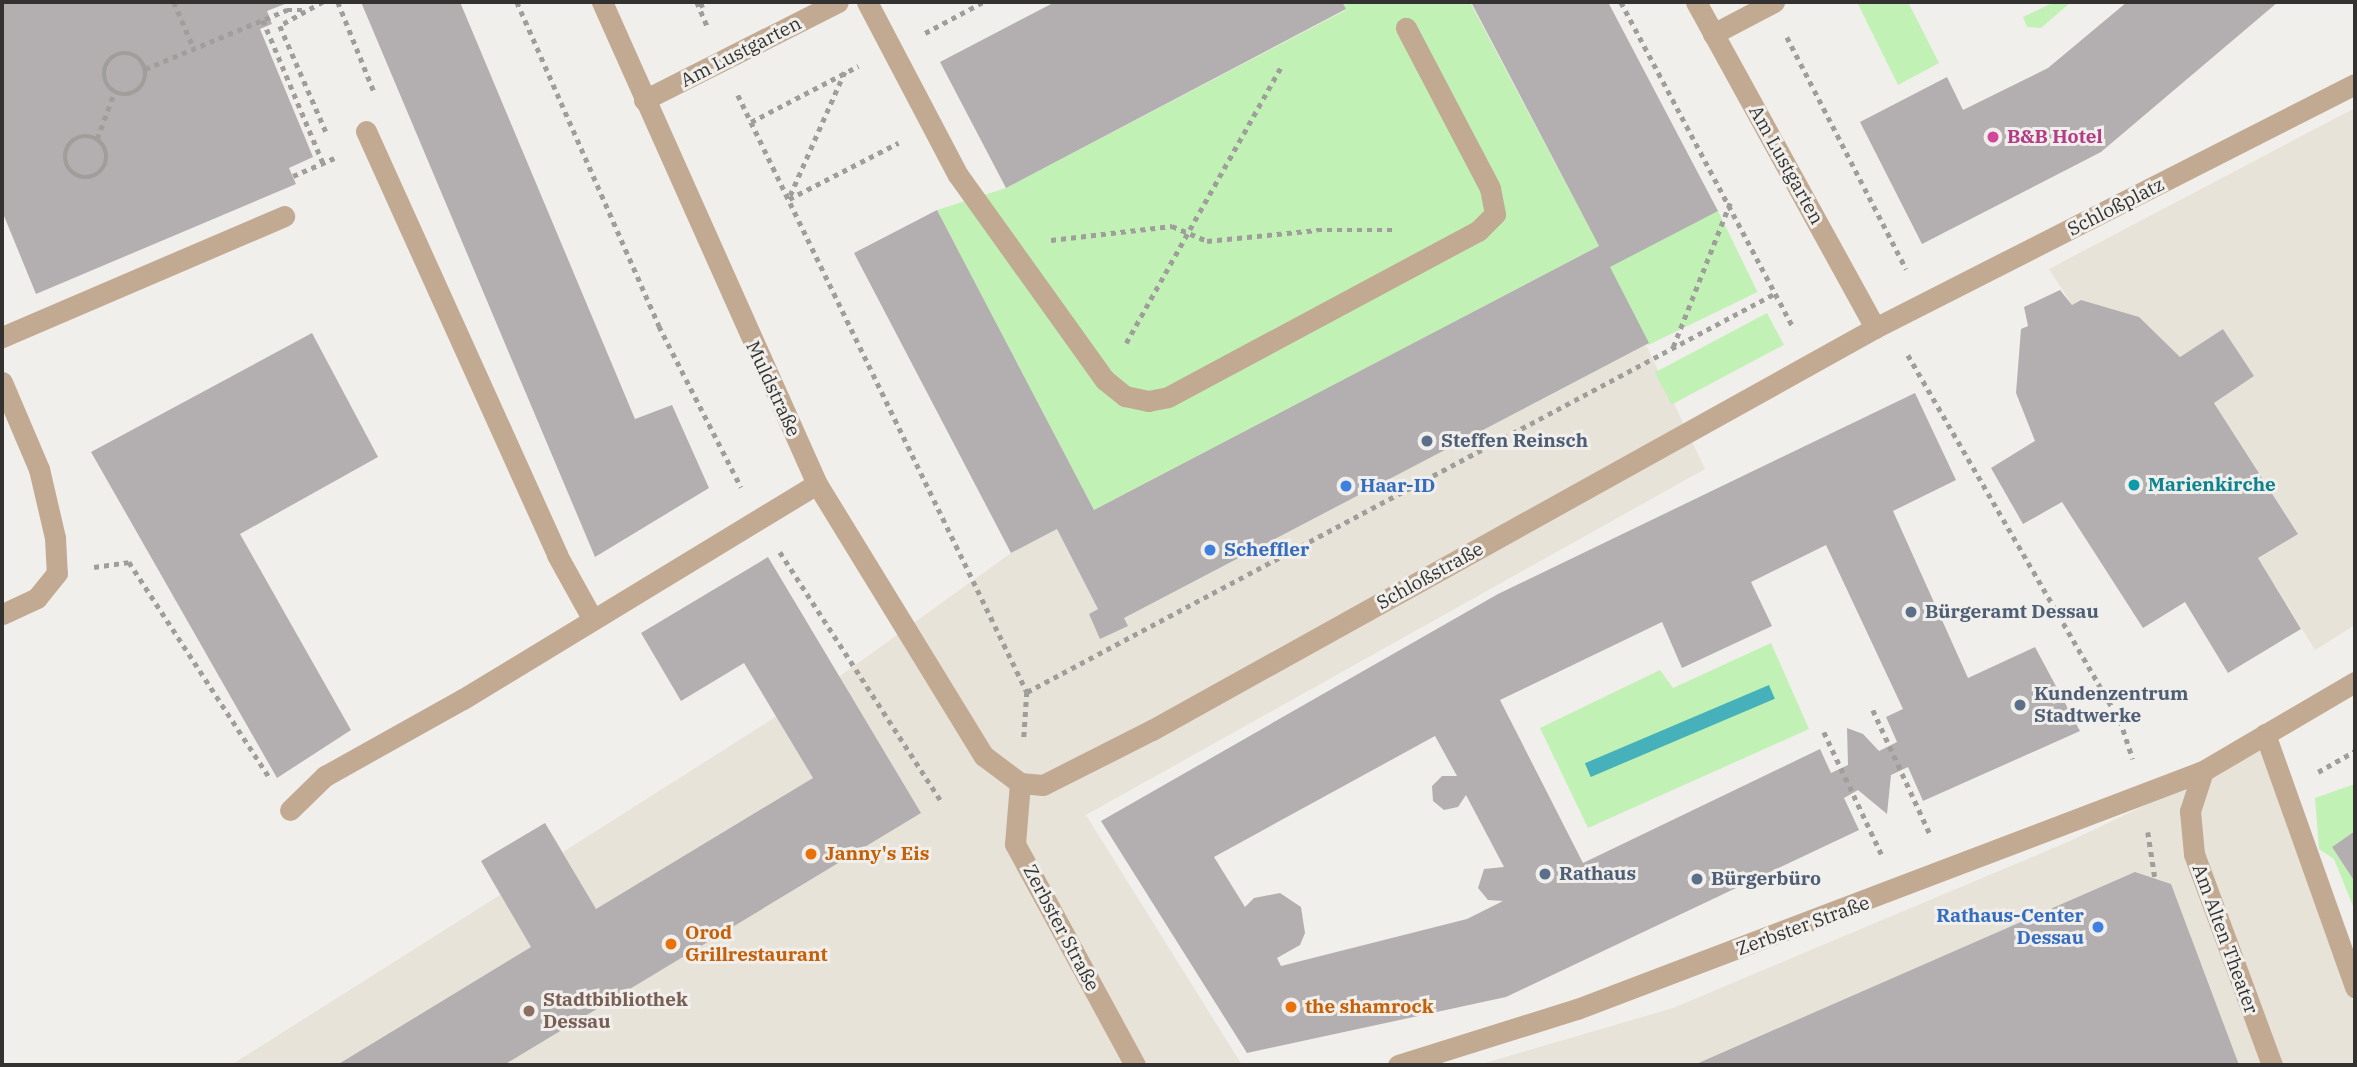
<!DOCTYPE html>
<html>
<head>
<meta charset="utf-8">
<style>
  body { margin:0 }
  #map { position:relative; width:2357px; height:1067px; overflow:hidden; background:#f1efeb; font-family:"IBM Plex Serif",serif }
  div>[style] { position:absolute }
  [style*='--x'] { left:calc(var(--x)*1px); top:calc(var(--y)*1px); width:calc(var(--w)*1px); rotate:calc(var(--a)*1deg) }
  .built>* { inset:0; background:#e8e3d9 }
  .green>* { inset:0; background:#c1f1b4; transform-origin:0 0 }
  .water>* { inset:0; background:#46b1ba; transform-origin:0 0 }
  .building>* { inset:0; background:#b3afb0 }
  .path>* { height:4.5px; margin-top:-2.25px; transform-origin:0; background:repeating-linear-gradient(90deg,#9f9e9b 0 5px,transparent 0 10px) }
  .path>.ring { margin:-2.25px; padding:0; box-sizing:content-box; background:none; border:4.5px solid #9f9e9b; border-radius:50% }
  .lane>* { height:21px; margin:-10.5px; padding:0 10.5px; transform-origin:10.5px; border-radius:10.5px; background:#c2aa92 }
  .street>* { height:21px; margin:-10.5px; padding:0 10.5px; transform-origin:10.5px; border-radius:10.5px; background:#c2aa92 }
  .dots>* { width:19px; height:19px; translate:-50% -50%; box-sizing:border-box; border:4px solid #f1efeb; border-radius:50% }
  span { translate:-50% -50%; white-space:nowrap; text-align:center; line-height:1.15; -webkit-text-stroke:6px #f1efeb; paint-order:stroke }
  .street-label { font-size:19px; color:#333230 }
  .hotel-label { font-size:19px; color:#b23c85; font-weight:700 }
  .left { translate:0 -50%; text-align:left }
  .service-label { font-size:19px; color:#4e5e75; font-weight:700 }
  .culture-label { font-size:19px; color:#0d838f; font-weight:700 }
  .shop-label { font-size:19px; color:#366cbe; font-weight:700 }
  .right { translate:-100% -50%; text-align:right }
  .food-label { font-size:19px; color:#c56008; font-weight:700 }
  .education-label { font-size:19px; color:#785e54; font-weight:700 }
  .frame { position:absolute; inset:0; border:4px solid #333230; pointer-events:none }
</style>
</head>
<body>
<div id="map">
  <div class="built">
    <div style="clip-path:polygon(2355px 108px,2355px 625px,2315px 650px,2258px 558px,2298px 533px,2214px 403px,2254px 376px,2223px 329px,2180px 357px,2081px 300px,2072px 305px,2049px 269px)"></div>
    <div style="clip-path:polygon(1599px 246px,1705px 469px,1086px 815px,1242px 1065px,231px 1065px,500px 895px,481px 861px,545px 823px,563px 852px,840px 676px,1011px 553px)"></div>
    <div style="clip-path:polygon(2265px 748px,2355px 1007px,2355px 1065px,1478px 1065px,1673px 1008px,2070px 841px)"></div>
  </div>
  <div class="green">
    <div style="clip-path:polygon(1342px 2px,1470px 2px,1599px 246px,1094px 510px,937px 210px,1006px 188px,1346px 10px)"></div>
    <div style="clip-path:polygon(1857px 2px,1908px 2px,1939px 63px,1898px 85px)"></div>
    <div style="clip-path:polygon(2054px 2px,2071px 2px,2041px 28px,2027px 27px,2023px 17px)"></div>
    <div style="left:1718px;top:211px;width:90px;height:122px;rotate:64deg"></div>
    <div style="left:1767px;top:313px;width:36px;height:127px;rotate:62deg"></div>
    <div style="clip-path:polygon(1771px 643px,1809px 729px,1588px 828px,1540px 728px,1660px 670px,1673px 688px)"></div>
    <div style="clip-path:polygon(2355px 784px,2355px 831px,2332px 847px,2355px 882px,2355px 911px,2334px 859px,2319px 849px,2315px 798px)"></div>
  </div>
  <div class="water">
    <div style="left:1769px;top:685px;width:15px;height:200px;rotate:67deg"></div>
  </div>
  <div class="building">
    <div style="clip-path:polygon(2px 2px,290px 2px,267px 11px,272px 24px,260px 29px,313px 157px,289px 168px,296px 184px,36px 294px,2px 211px)"></div>
    <div style="clip-path:polygon(361px 2px,460px 2px,635px 419px,672px 405px,709px 488px,595px 557px)"></div>
    <div style="clip-path:polygon(1055px 2px,1342px 2px,1346px 9px,1006px 188px,940px 62px)"></div>
    <div style="clip-path:polygon(1471px 2px,1608px 2px,1718px 211px,1610px 267px,1649px 343px,1124px 618px,1128px 626px,1100px 639px,1089px 614px,1098px 609px,1057px 529px,1011px 553px,854px 253px,937px 210px,1094px 510px,1599px 246px)"></div>
    <div style="clip-path:polygon(2127px 2px,2278px 2px,2101px 152px,1922px 244px,1860px 122px,1947px 77px,1963px 110px,2048px 68px)"></div>
    <div style="clip-path:polygon(2060px 290px,2072px 305px,2081px 300px,2139px 317px,2180px 357px,2223px 329px,2254px 376px,2214px 403px,2298px 534px,2258px 558px,2301px 629px,2228px 673px,2185px 602px,2143px 628px,2062px 502px,2023px 524px,1991px 468px,2035px 441px,2016px 393px,2021px 329px,2028px 326px,2024px 307px)"></div>
    <div style="clip-path:polygon(312px 333px,378px 457px,240px 534px,351px 730px,277px 778px,91px 452px)"></div>
    <div style="clip-path:polygon(evenodd,1915px 393px,1956px 480px,1893px 511px,1968px 678px,2035px 647px,2080px 731px,1923px 801px,1908px 767px,1891px 775px,1887px 814px,1858px 790px,1844px 798px,1859px 830px,1506px 997px,1247px 1053px,1101px 821px,1498px 594px,1915px 393px,1826px 545px,1903px 709px,1886px 717px,1897px 742px,1879px 751px,1863px 734px,1847px 728px,1848px 765px,1831px 773px,1820px 749px,1583px 863px,1500px 700px,1662px 622px,1682px 668px,1772px 626px,1751px 582px,1826px 545px,1915px 393px,1435px 736px,1457px 776px,1442px 776px,1432px 786px,1433px 801px,1444px 810px,1458px 807px,1466px 795px,1504px 867px,1484px 869px,1478px 888px,1488px 900px,1503px 901px,1467px 919px,1281px 966px,1277px 958px,1300px 945px,1305px 933px,1301px 907px,1280px 893px,1254px 898px,1245px 907px,1214px 857px,1435px 736px)"></div>
    <div style="clip-path:polygon(768px 557px,921px 813px,504px 1065px,337px 1065px,531px 947px,481px 861px,545px 823px,596px 909px,813px 778px,744px 663px,681px 701px,641px 633px)"></div>
    <div style="clip-path:polygon(2355px 831px,2355px 882px,2332px 847px)"></div>
    <div style="clip-path:polygon(2135px 872px,2171px 884px,2239px 1065px,1694px 1065px)"></div>
  </div>
  <div class="path">
    <div style="--x:174;--y:2;--w:51;--a:66.9"></div>
    <div style="--x:323;--y:2;--w:49;--a:150.8"></div>
    <div style="--x:280;--y:26;--w:118;--a:66.5"></div>
    <div style="--x:338;--y:2;--w:99;--a:68.1"></div>
    <div style="--x:517;--y:2;--w:354;--a:66.3"></div>
    <div style="--x:659;--y:326;--w:181;--a:63"></div>
    <div style="--x:697;--y:2;--w:26;--a:67"></div>
    <div style="--x:1621;--y:2;--w:370;--a:62.1"></div>
    <div style="--x:699;--y:6;--w:10;--a:-24"></div>
    <div style="--x:263;--y:20;--w:155;--a:67.2"></div>
    <div style="--x:925;--y:33;--w:66;--a:-28.1"></div>
    <div style="--x:1787;--y:37;--w:261;--a:62.8"></div>
    <div class="ring" style="left:104px;top:53px;width:37.5px;height:37.5px"></div>
    <div style="--x:145;--y:69;--w:154;--a:-22.6"></div>
    <div style="--x:287;--y:10;--w:16;--a:0"></div>
    <div style="--x:845;--y:72;--w:139;--a:113.8"></div>
    <div style="--x:789;--y:199;--w:123;--a:-27.2"></div>
    <div style="--x:738;--y:95;--w:663;--a:64.17"></div>
    <div style="--x:1027;--y:692;--w:45;--a:93.8"></div>
    <div style="--x:751;--y:122;--w:121;--a:-27.6"></div>
    <div class="ring" style="left:65px;top:136px;width:37.5px;height:37.5px"></div>
    <div style="--x:97;--y:139;--w:49;--a:-69.7"></div>
    <div style="--x:293;--y:176;--w:48;--a:-23.4"></div>
    <div style="--x:1051;--y:240;--w:122;--a:-6.6"></div>
    <div style="--x:1172;--y:226;--w:38;--a:23"></div>
    <div style="--x:1207;--y:241;--w:111;--a:-5.7"></div>
    <div style="--x:1317;--y:230;--w:78;--a:0"></div>
    <div style="--x:1126;--y:343;--w:317;--a:-60.7"></div>
    <div style="--x:1673;--y:347;--w:155;--a:-68.4"></div>
    <div style="--x:1908;--y:355;--w:422;--a:59.9"></div>
    <div style="--x:2120;--y:720;--w:41;--a:71.6"></div>
    <div style="--x:780;--y:552;--w:297;--a:57.1"></div>
    <div style="--x:94;--y:567;--w:35;--a:-8"></div>
    <div style="--x:129;--y:562;--w:257;--a:56.9"></div>
    <div style="--x:1027;--y:692;--w:846;--a:-28.05"></div>
    <div style="--x:1873;--y:710;--w:139;--a:65.3"></div>
    <div style="--x:1824;--y:732;--w:136;--a:64.8"></div>
    <div style="--x:2318;--y:772;--w:43;--a:-29.6"></div>
    <div style="--x:2148;--y:832;--w:47;--a:81.3"></div>
  </div>
  <div class="lane">
    <div style="--x:867;--y:2;--w:195;--a:62.3"></div>
    <div style="--x:958;--y:175;--w:252;--a:54.4"></div>
    <div style="--x:1105;--y:380;--w:26;--a:39"></div>
    <div style="--x:1125;--y:396;--w:24;--a:12"></div>
    <div style="--x:1148;--y:401;--w:20;--a:-11"></div>
    <div style="--x:1168;--y:397;--w:352;--a:-28.2"></div>
    <div style="--x:1478;--y:231;--w:24;--a:-45"></div>
    <div style="--x:1495;--y:214;--w:26;--a:-101"></div>
    <div style="--x:1490;--y:188;--w:181;--a:-117.7"></div>
    <div style="--x:1713;--y:34;--w:69;--a:-27.7"></div>
    <div style="--x:366;--y:131;--w:465;--a:65.7"></div>
    <div style="--x:557;--y:555;--w:74;--a:61"></div>
    <div style="--x:2;--y:337;--w:307;--a:-23.2"></div>
    <div style="--x:2203;--y:771;--w:42;--a:108"></div>
    <div style="--x:2190;--y:811;--w:43;--a:84.7"></div>
    <div style="--x:2194;--y:854;--w:225;--a:69.7"></div>
  </div>
  <div class="street">
    <div style="--x:602;--y:2;--w:528;--a:65.96"></div>
    <div style="--x:817;--y:484;--w:319;--a:58.5"></div>
    <div style="--x:984;--y:756;--w:45;--a:36.9"></div>
    <div style="--x:1020;--y:783;--w:23;--a:5"></div>
    <div style="--x:1043;--y:785;--w:122;--a:-26.8"></div>
    <div style="--x:1152;--y:730;--w:827;--a:-29.07"></div>
    <div style="--x:1875;--y:328;--w:538;--a:-26.95"></div>
    <div style="--x:1696;--y:2;--w:372;--a:61.2"></div>
    <div style="--x:644;--y:100;--w:217;--a:-26.8"></div>
    <div style="--x:2;--y:382;--w:95;--a:67"></div>
    <div style="--x:39;--y:469;--w:71;--a:76.9"></div>
    <div style="--x:55;--y:538;--w:35;--a:87"></div>
    <div style="--x:57;--y:573;--w:32;--a:129"></div>
    <div style="--x:37;--y:598;--w:38;--a:155"></div>
    <div style="--x:2265;--y:734;--w:269;--a:70.4"></div>
    <div style="--x:1020;--y:783;--w:61;--a:94.7"></div>
    <div style="--x:1015;--y:844;--w:251;--a:61.5"></div>
    <div style="--x:290;--y:810;--w:49;--a:-44.2"></div>
    <div style="--x:325;--y:776;--w:158;--a:-29.2"></div>
    <div style="--x:463;--y:699;--w:414;--a:-31.3"></div>
    <div style="--x:1398;--y:1065;--w:188;--a:-17.4"></div>
    <div style="--x:1577;--y:1009;--w:670;--a:-20.82"></div>
    <div style="--x:2203;--y:771;--w:176;--a:-30.4"></div>
  </div>
  <div class="dots">
    <div style="left:1993px;top:137px;background:#d1479c"></div>
    <div style="left:1427px;top:441px;background:#5c6f8a"></div>
    <div style="left:2134px;top:485px;background:#0f9aa8"></div>
    <div style="left:1346px;top:486px;background:#3f7fe0"></div>
    <div style="left:1210px;top:550px;background:#3f7fe0"></div>
    <div style="left:1911px;top:612px;background:#5c6f8a"></div>
    <div style="left:2020px;top:705px;background:#5c6f8a"></div>
    <div style="left:811px;top:854px;background:#e8710a"></div>
    <div style="left:1545px;top:874px;background:#5c6f8a"></div>
    <div style="left:1697px;top:879px;background:#5c6f8a"></div>
    <div style="left:2098px;top:927px;background:#3f7fe0"></div>
    <div style="left:671px;top:944px;background:#e8710a"></div>
    <div style="left:1291px;top:1007px;background:#e8710a"></div>
    <div style="left:529px;top:1011px;background:#8d6e63"></div>
  </div>
  <div class="street-label">
    <span style="left:741px;top:52px;rotate:-27deg">Am Lustgarten</span>
    <span style="left:1786px;top:165px;rotate:61deg">Am Lustgarten</span>
    <span style="left:2116px;top:207px;rotate:-27deg">Schloßplatz</span>
    <span style="left:773px;top:389px;rotate:65deg">Muldstraße</span>
    <span style="left:1430px;top:576px;rotate:-29deg">Schloßstraße</span>
    <span style="left:1803px;top:926px;rotate:-20deg">Zerbster Straße</span>
    <span style="left:1061px;top:928px;rotate:62deg">Zerbster Straße</span>
    <span style="left:2225px;top:939px;rotate:70deg">Am Alten Theater</span>
  </div>
  <div class="hotel-label">
    <span class="left" style="left:2007px;top:137px">B&amp;B Hotel</span>
  </div>
  <div class="service-label">
    <span class="left" style="left:1441px;top:441px">Steffen Reinsch</span>
    <span class="left" style="left:1925px;top:612px">Bürgeramt Dessau</span>
    <span class="left" style="left:2034px;top:705px">Kundenzentrum<br>Stadtwerke</span>
    <span class="left" style="left:1559px;top:874px">Rathaus</span>
    <span class="left" style="left:1711px;top:879px">Bürgerbüro</span>
  </div>
  <div class="culture-label">
    <span class="left" style="left:2148px;top:485px">Marienkirche</span>
  </div>
  <div class="shop-label">
    <span class="left" style="left:1360px;top:486px">Haar-ID</span>
    <span class="left" style="left:1224px;top:550px">Scheffler</span>
    <span class="right" style="left:2084px;top:927px">Rathaus-Center<br>Dessau</span>
  </div>
  <div class="food-label">
    <span class="left" style="left:825px;top:854px">Janny's Eis</span>
    <span class="left" style="left:685px;top:944px">Orod<br>Grillrestaurant</span>
    <span class="left" style="left:1305px;top:1007px">the shamrock</span>
  </div>
  <div class="education-label">
    <span class="left" style="left:543px;top:1011px">Stadtbibliothek<br>Dessau</span>
  </div>
  <div class="frame"></div>
</div>
</body>
</html>
